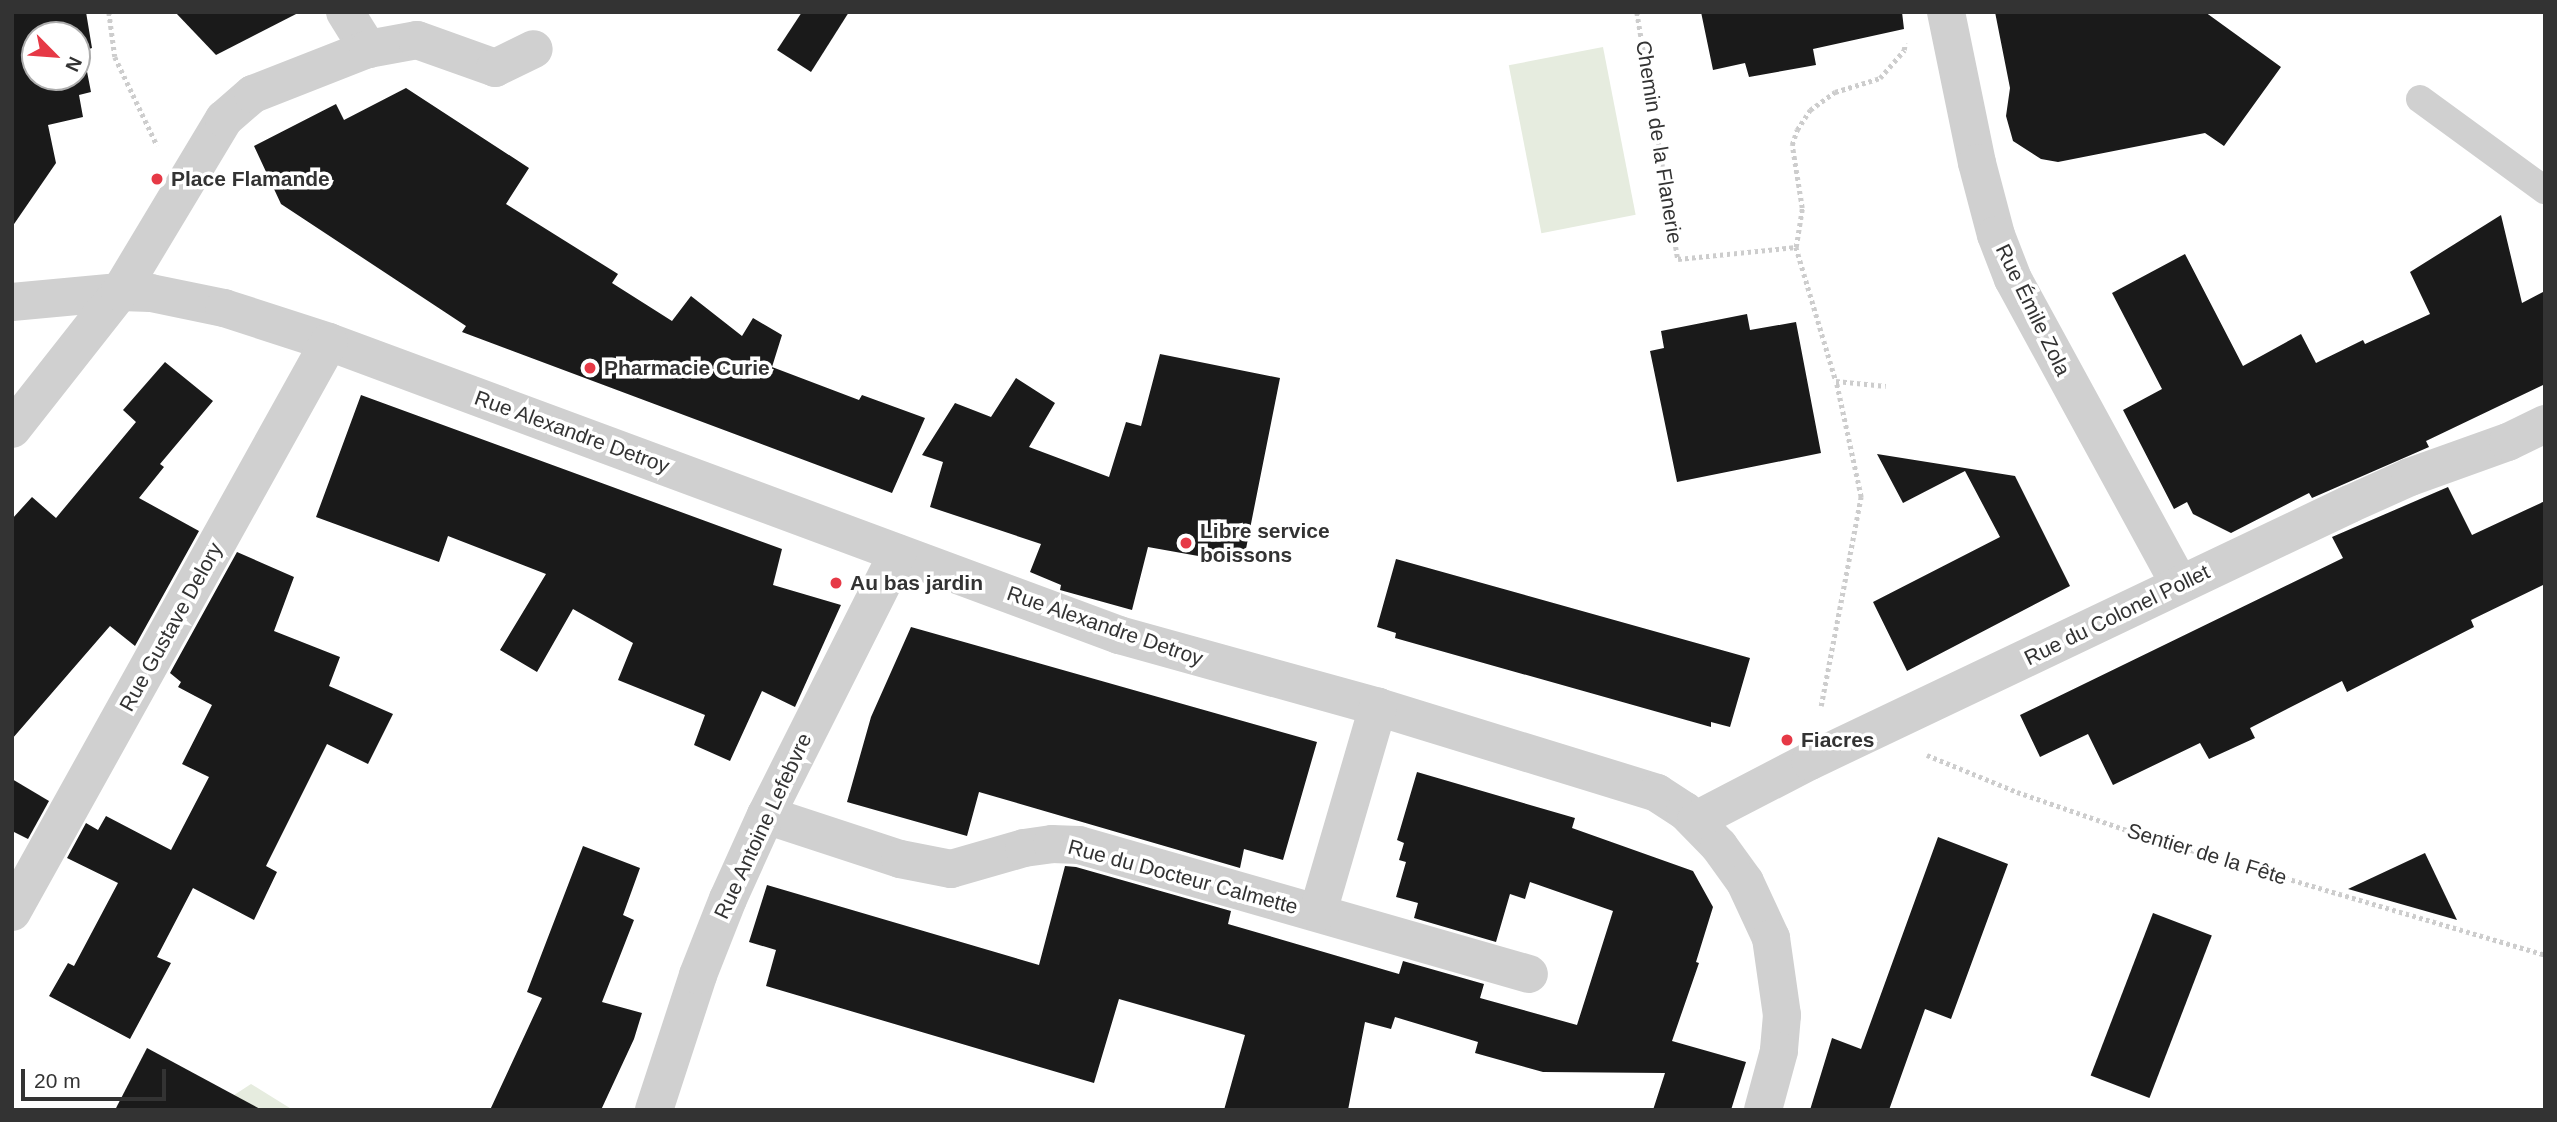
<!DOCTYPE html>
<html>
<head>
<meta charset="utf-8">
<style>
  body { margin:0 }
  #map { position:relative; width:2557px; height:1122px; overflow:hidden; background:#fff; font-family:Helvetica,sans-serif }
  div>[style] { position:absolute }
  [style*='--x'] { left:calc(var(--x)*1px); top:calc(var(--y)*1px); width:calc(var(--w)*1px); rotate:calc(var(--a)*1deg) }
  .green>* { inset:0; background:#e6ecdf; transform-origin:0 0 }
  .building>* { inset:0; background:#1a1a1a; transform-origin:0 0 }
  .path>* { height:4.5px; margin-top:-2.25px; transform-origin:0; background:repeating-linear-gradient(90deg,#cdcdcd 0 3.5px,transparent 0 7px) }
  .lane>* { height:28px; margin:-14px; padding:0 14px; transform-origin:14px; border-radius:14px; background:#d0d0d0 }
  .street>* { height:38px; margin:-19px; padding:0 19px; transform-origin:19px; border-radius:19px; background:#d0d0d0 }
  .dots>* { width:19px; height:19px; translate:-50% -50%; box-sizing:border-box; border:4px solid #fff; border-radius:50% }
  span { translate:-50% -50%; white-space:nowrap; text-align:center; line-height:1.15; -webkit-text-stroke:7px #fff; paint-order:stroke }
  .street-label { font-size:21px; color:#333 }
  .poi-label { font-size:21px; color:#333; font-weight:700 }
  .left { translate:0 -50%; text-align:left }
  .frame { position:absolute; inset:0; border:14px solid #333; pointer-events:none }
  .north { position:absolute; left:21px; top:21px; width:70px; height:70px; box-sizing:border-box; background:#fff; border:2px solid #adadad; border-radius:50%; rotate:115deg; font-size:19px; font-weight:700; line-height:28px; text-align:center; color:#333 }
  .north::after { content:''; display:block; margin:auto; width:24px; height:32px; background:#e63946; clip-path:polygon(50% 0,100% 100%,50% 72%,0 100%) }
  .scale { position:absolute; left:21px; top:1069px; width:145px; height:32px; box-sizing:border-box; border:4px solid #333; border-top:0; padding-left:9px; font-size:21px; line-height:24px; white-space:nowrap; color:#333; -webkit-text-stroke:5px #fff; paint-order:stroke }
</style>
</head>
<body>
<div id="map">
  <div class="green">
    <div style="left:1603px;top:47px;width:171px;height:96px;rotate:79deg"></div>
    <div style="clip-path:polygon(251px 1084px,293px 1110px,222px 1110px,231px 1097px)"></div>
  </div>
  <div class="building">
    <div style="clip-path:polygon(evenodd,12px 12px,86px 12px,92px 48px,83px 51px,91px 92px,79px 95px,83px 117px,48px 125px,56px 163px,12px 227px,12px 12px,35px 35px,77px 35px,77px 77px,35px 77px,35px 35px)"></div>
    <div style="clip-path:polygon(175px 12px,300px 12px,216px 55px)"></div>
    <div style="clip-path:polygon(802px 12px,849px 12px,811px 72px,777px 50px)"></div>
    <div style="clip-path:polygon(1701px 12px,1902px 12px,1904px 29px,1813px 49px,1816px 65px,1749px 77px,1745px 63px,1713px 70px)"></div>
    <div style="clip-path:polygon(1995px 12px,2205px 12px,2281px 67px,2224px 146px,2205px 133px,2058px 162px,2041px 159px,2013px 141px,2006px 116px,2010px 88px)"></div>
    <div style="clip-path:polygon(406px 88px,529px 168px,506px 204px,618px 274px,612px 283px,672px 321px,691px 296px,742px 336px,753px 318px,782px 335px,772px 367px,859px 400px,862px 395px,925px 418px,892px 493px,462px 332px,466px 326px,281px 204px,254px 146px,336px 104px,344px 120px)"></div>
    <div style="clip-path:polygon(2501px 215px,2522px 303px,2545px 291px,2545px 384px,2426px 441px,2429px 447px,2312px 498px,2309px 493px,2231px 533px,2193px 514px,2187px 502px,2174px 509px,2123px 410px,2162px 389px,2112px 293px,2185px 254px,2243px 366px,2301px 334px,2316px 363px,2363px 340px,2365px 344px,2430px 314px,2410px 272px)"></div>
    <div style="clip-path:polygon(1747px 314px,1750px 330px,1796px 322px,1821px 453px,1677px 482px,1650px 351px,1664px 348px,1661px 331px)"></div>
    <div style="clip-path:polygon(1160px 354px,1280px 378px,1243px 564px,1148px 547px,1132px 610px,1060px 590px,1061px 585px,1030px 572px,1041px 544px,930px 507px,943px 462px,922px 455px,955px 403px,991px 417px,1016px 378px,1055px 403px,1029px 447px,1109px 477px,1126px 422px,1141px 426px)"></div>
    <div style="clip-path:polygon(165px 362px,213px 401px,160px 464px,164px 467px,139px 498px,199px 531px,135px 646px,110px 626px,12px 739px,12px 519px,32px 497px,56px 518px,136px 422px,123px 410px)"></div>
    <div style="clip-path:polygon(361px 395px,782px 549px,773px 585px,841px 605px,795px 707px,762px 691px,730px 761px,694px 745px,705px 715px,618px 680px,633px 643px,573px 609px,537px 672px,500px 650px,546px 574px,448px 536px,439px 562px,316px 517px)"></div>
    <div style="clip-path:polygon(1877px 454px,2015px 476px,2070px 586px,1907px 671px,1873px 602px,2000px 537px,1965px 471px,1903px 503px)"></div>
    <div style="clip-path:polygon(2448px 487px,2472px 535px,2545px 501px,2545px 584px,2471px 620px,2474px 627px,2347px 692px,2342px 681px,2250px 728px,2255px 738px,2209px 759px,2200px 743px,2113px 785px,2088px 734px,2040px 757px,2020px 715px,2343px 558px,2332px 537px)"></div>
    <div style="clip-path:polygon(237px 552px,294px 577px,274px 631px,340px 657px,329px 686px,393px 714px,368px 764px,327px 744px,266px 866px,277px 872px,254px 920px,193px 888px,157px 957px,171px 963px,130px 1039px,49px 996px,68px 963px,74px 966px,118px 883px,67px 858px,86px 823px,98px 830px,106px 816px,171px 850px,209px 777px,182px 764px,212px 705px,178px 687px,181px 682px,170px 673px)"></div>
    <div style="clip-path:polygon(1396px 559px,1750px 658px,1730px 727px,1711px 722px,1711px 727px,1395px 638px,1396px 633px,1377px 627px)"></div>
    <div style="clip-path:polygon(911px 627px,1317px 742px,1283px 860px,1244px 849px,1240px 868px,979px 792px,967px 836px,847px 802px,871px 717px)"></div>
    <div style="clip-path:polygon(1417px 772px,1575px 818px,1572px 828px,1693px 871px,1713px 907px,1696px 962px,1699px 963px,1672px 1041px,1746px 1062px,1731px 1110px,1653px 1110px,1665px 1073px,1543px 1072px,1475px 1053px,1478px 1042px,1395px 1017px,1391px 1029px,1365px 1022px,1348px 1110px,1224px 1110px,1245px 1035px,1119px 999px,1094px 1083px,766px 986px,776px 950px,749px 942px,767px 885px,1039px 965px,1065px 866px,1076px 867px,1231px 911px,1228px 924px,1399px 974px,1403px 961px,1484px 984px,1480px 998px,1577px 1025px,1613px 911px,1530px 882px,1525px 899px,1510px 894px,1496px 942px,1414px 918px,1418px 903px,1396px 897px,1406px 862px,1399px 860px,1404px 843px,1397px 840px)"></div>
    <div style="clip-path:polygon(12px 779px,49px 801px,28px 839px,12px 831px)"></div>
    <div style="clip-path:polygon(1938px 837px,2008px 864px,1951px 1019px,1925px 1009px,1889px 1110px,1810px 1110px,1832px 1038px,1861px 1049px)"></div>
    <div style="clip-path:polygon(583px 846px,640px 868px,623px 915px,634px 920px,602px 1002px,642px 1013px,634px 1039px,601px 1110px,490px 1110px,542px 998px,527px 992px)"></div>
    <div style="clip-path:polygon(2425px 853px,2457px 920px,2348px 889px)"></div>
    <div style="left:2153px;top:913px;width:63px;height:174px;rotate:21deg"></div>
    <div style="clip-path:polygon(147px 1048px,262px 1110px,115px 1110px)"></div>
  </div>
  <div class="path">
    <div style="--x:109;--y:12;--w:45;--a:82.4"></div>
    <div style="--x:115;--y:57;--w:98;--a:64.5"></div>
    <div style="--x:1637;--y:12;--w:250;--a:80.6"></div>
    <div style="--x:1678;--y:259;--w:119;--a:-5.8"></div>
    <div style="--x:1796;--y:247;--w:140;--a:73.4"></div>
    <div style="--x:1836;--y:381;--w:50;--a:5.7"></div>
    <div style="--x:1796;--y:247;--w:39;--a:-81"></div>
    <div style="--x:1802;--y:208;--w:64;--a:-99"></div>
    <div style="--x:1792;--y:145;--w:16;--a:-72"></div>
    <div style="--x:1797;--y:130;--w:24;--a:-57"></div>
    <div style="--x:1810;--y:110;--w:31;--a:-36"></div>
    <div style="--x:1835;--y:92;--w:47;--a:-17.3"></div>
    <div style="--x:1880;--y:78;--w:37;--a:-49"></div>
    <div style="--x:1904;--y:50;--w:7;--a:-82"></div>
    <div style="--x:1821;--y:706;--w:213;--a:-79.2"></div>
    <div style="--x:1861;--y:497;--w:119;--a:-102.2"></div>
    <div style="--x:1927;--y:755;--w:97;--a:22.3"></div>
    <div style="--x:2017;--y:792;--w:134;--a:19.1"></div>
    <div style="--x:2144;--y:836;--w:418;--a:16.5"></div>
  </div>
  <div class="lane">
    <div style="--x:2420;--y:99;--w:155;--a:36.1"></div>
  </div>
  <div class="street">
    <div style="--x:345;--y:12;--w:44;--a:58.1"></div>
    <div style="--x:1946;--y:12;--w:154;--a:78.4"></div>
    <div style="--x:1977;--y:163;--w:74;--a:75.2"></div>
    <div style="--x:1996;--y:235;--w:47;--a:68.9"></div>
    <div style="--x:2013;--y:279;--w:347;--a:61.4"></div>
    <div style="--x:12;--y:302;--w:108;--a:-5.3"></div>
    <div style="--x:120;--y:292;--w:31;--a:2"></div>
    <div style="--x:151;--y:293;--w:75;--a:11.6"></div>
    <div style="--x:224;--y:308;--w:110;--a:17.9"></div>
    <div style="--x:329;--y:342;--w:843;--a:20.35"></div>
    <div style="--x:1119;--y:635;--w:269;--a:15.5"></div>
    <div style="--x:1378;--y:707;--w:292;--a:17.1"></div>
    <div style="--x:1657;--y:793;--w:33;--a:33"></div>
    <div style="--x:1685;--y:811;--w:49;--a:45.8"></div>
    <div style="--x:1719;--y:846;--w:44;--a:54.2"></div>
    <div style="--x:1745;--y:882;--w:62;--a:65.1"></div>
    <div style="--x:1771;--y:938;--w:78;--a:81.9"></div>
    <div style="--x:1782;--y:1015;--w:36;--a:95"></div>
    <div style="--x:1779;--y:1051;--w:61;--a:105.2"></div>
    <div style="--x:12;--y:429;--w:174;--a:-51.8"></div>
    <div style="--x:120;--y:292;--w:202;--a:-59"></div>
    <div style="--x:224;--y:119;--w:38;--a:-41"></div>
    <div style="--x:253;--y:94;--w:123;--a:-21.4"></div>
    <div style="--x:368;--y:49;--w:50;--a:-10.4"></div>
    <div style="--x:417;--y:40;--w:83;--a:19.7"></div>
    <div style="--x:495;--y:68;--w:43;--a:-26"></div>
    <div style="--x:766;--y:815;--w:141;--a:18.2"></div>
    <div style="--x:900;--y:859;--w:52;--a:11.1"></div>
    <div style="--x:951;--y:869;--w:76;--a:-16"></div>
    <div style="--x:1024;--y:848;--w:28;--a:-8"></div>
    <div style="--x:1052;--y:844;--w:27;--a:2"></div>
    <div style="--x:1079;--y:845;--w:468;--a:16"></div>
    <div style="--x:1696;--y:820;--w:128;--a:-27.4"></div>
    <div style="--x:1810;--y:761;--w:598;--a:-25.45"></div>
    <div style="--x:2350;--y:504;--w:66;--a:-24.2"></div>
    <div style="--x:2410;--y:477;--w:104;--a:-19.7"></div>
    <div style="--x:2508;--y:442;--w:41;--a:-25.9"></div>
    <div style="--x:12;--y:912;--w:652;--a:-60.92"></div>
    <div style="--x:1318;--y:912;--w:214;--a:-73.7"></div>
    <div style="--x:654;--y:1110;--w:142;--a:-71.9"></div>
    <div style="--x:698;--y:975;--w:82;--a:-68.5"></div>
    <div style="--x:728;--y:899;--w:92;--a:-65.7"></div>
    <div style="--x:766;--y:815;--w:293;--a:-63.3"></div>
  </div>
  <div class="dots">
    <div style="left:157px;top:179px;background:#e63946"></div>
    <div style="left:590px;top:368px;background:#e63946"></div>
    <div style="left:1186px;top:543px;background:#e63946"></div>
    <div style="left:836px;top:583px;background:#e63946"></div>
    <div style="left:1787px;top:740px;background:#e63946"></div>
  </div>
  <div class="street-label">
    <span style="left:1659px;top:142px;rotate:81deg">Chemin de la Flanerie</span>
    <span style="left:2033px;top:310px;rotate:64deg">Rue Émile Zola</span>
    <span style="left:572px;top:432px;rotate:20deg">Rue Alexandre Detroy</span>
    <span style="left:2117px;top:615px;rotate:-26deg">Rue du Colonel Pollet</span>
    <span style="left:1105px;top:626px;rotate:19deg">Rue Alexandre Detroy</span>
    <span style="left:171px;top:627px;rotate:-61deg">Rue Gustave Delory</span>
    <span style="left:763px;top:826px;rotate:-65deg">Rue Antoine Lefebvre</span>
    <span style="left:2207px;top:854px;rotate:17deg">Sentier de la Fête</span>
    <span style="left:1183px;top:877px;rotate:15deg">Rue du Docteur Calmette</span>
  </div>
  <div class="poi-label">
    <span class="left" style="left:171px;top:179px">Place Flamande</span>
    <span class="left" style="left:604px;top:368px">Pharmacie Curie</span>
    <span class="left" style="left:1200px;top:543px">Libre service<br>boissons</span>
    <span class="left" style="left:850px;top:583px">Au bas jardin</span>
    <span class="left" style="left:1801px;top:740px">Fiacres</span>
  </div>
  <div class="frame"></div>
  <div class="north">N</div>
  <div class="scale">20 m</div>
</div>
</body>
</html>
